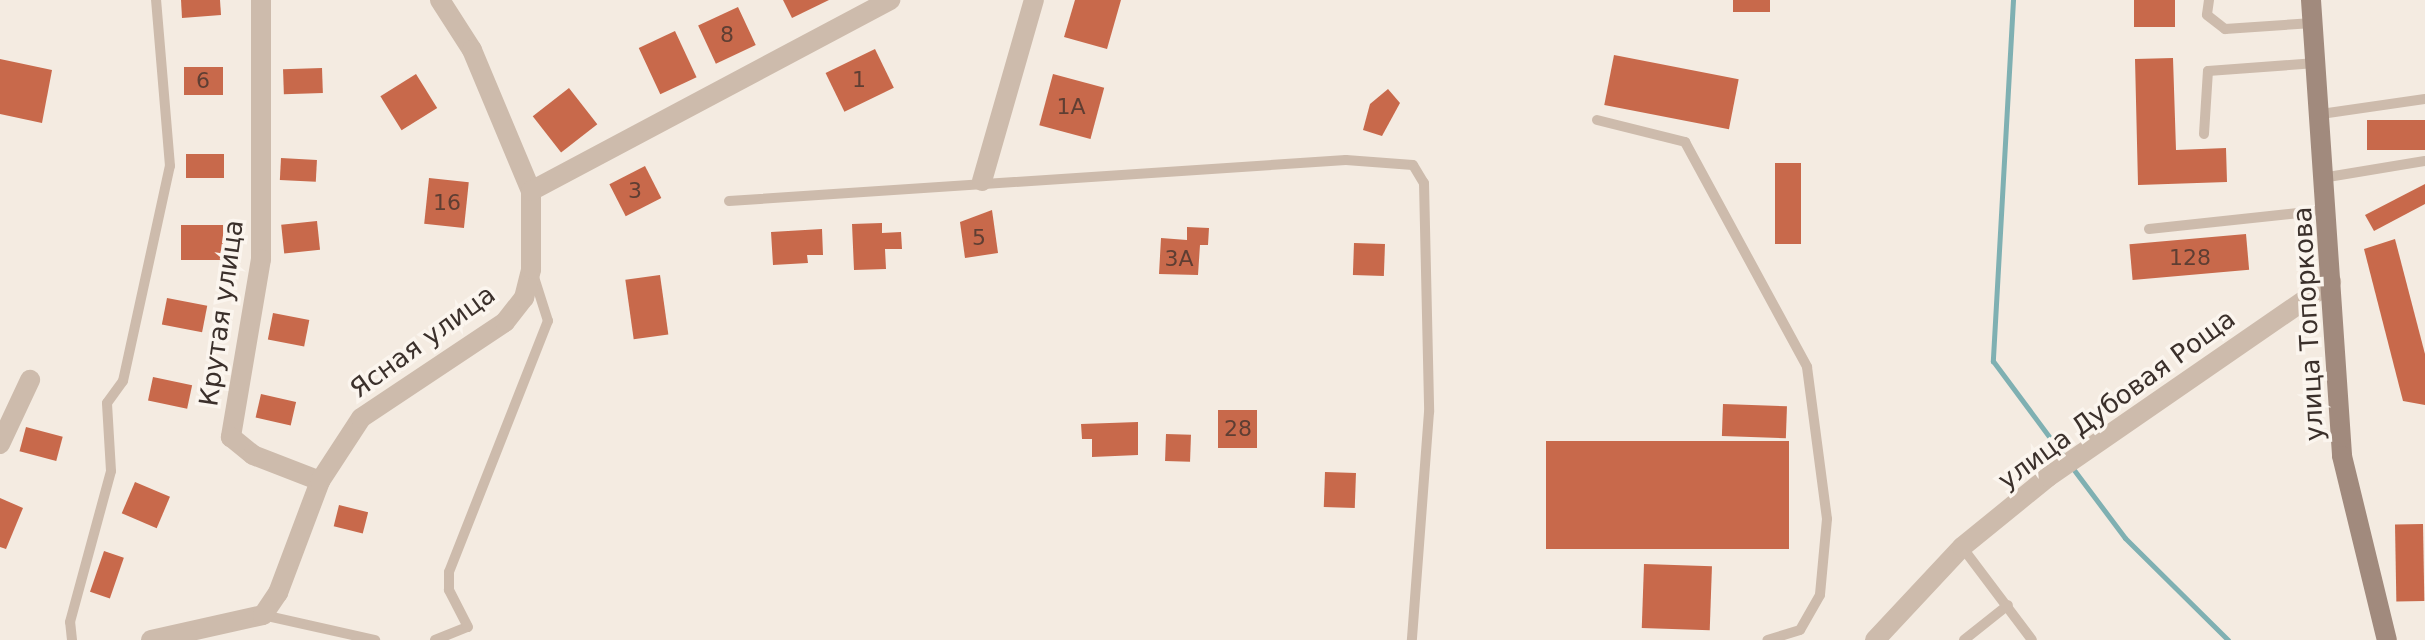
<!DOCTYPE html>
<html>
<head>
<meta charset="utf-8">
<style>
  body { margin:0 }
  #map { position:relative; width:2425px; height:640px; overflow:hidden; background:#f4ebe1; font-family:"DejaVu Sans",sans-serif }
  div>[style] { position:absolute }
  [style*='--x'] { left:calc(var(--x)*1px); top:calc(var(--y)*1px); width:calc(var(--w)*1px); rotate:calc(var(--a)*1deg) }
  .stream>* { height:5px; margin:-2.5px; padding:0 2.5px; transform-origin:2.5px; border-radius:2.5px; background:#7fb0b2 }
  .building>* { inset:0; background:#c8694b; transform-origin:0 0 }
  .lane>* { height:10px; margin:-5px; padding:0 5px; transform-origin:5px; border-radius:5px; background:#cdbbac }
  .street>* { height:20px; margin:-10px; padding:0 10px; transform-origin:10px; border-radius:10px; background:#cdbbac }
  .secondary>* { height:20px; margin:-10px; padding:0 10px; transform-origin:10px; border-radius:10px; background:#a18a7d }
  span { translate:-50% -50%; white-space:nowrap; text-align:center; line-height:1.15; -webkit-text-stroke:7px #fbf5ee; paint-order:stroke }
  .number-label { font-size:22px; color:#5e3e33 }
  .number-label span { -webkit-text-stroke-width:0 }
  .street-label { font-size:26px; color:#3b302b }
</style>
</head>
<body>
<div id="map">
  <div class="stream">
    <div style="--x:2013;--y:0;--w:362;--a:93.2"></div>
    <div style="--x:1993;--y:361;--w:121;--a:53.4"></div>
    <div style="--x:2071;--y:466;--w:90;--a:53.1"></div>
    <div style="--x:2125;--y:538;--w:145;--a:44.7"></div>
  </div>
  <div class="building">
    <div style="clip-path:polygon(181px 0,220px 0,221px 15px,182px 18px)"></div>
    <div style="clip-path:polygon(783px 0,829px 0,792px 18px)"></div>
    <div style="clip-path:polygon(1075px 0,1121px 0,1107px 49px,1064px 37px)"></div>
    <div style="left:1733px;top:0;width:37px;height:12px"></div>
    <div style="left:2134px;top:0;width:41px;height:27px"></div>
    <div style="left:738px;top:7px;width:42px;height:44px;rotate:65deg"></div>
    <div style="left:675px;top:31px;width:51px;height:40px;rotate:65deg"></div>
    <div style="left:875px;top:49px;width:43px;height:55px;rotate:64deg"></div>
    <div style="left:1614px;top:55px;width:127px;height:51px;rotate:11deg"></div>
    <div style="clip-path:polygon(2173px 58px,2176px 150px,2226px 148px,2227px 182px,2138px 185px,2135px 59px)"></div>
    <div style="clip-path:polygon(0 59px,52px 70px,42px 123px,0 114px)"></div>
    <div style="left:184px;top:67px;width:39px;height:28px"></div>
    <div style="left:322px;top:68px;width:25px;height:39px;rotate:88deg"></div>
    <div style="left:416px;top:74px;width:40px;height:42px;rotate:58deg"></div>
    <div style="left:1053px;top:74px;width:53px;height:53px;rotate:15deg"></div>
    <div style="left:569px;top:88px;width:46px;height:46px;rotate:52deg"></div>
    <div style="clip-path:polygon(1388px 89px,1400px 103px,1382px 136px,1363px 130px,1370px 104px)"></div>
    <div style="left:2425px;top:120px;width:30px;height:58px;rotate:90deg"></div>
    <div style="left:186px;top:154px;width:38px;height:24px"></div>
    <div style="left:281px;top:158px;width:36px;height:22px;rotate:3deg"></div>
    <div style="left:1775px;top:163px;width:26px;height:81px"></div>
    <div style="left:645px;top:166px;width:36px;height:40px;rotate:63deg"></div>
    <div style="left:429px;top:178px;width:40px;height:46px;rotate:6deg"></div>
    <div style="clip-path:polygon(2425px 184px,2425px 204px,2374px 231px,2365px 215px)"></div>
    <div style="clip-path:polygon(992px 210px,998px 253px,965px 258px,960px 222px)"></div>
    <div style="left:317px;top:221px;width:29px;height:36px;rotate:84deg"></div>
    <div style="clip-path:polygon(882px 223px,882px 233px,901px 232px,902px 249px,885px 249px,886px 269px,854px 270px,852px 224px)"></div>
    <div style="left:223px;top:225px;width:35px;height:42px;rotate:90deg"></div>
    <div style="clip-path:polygon(1187px 227px,1209px 228px,1208px 245px,1200px 245px,1198px 275px,1159px 274px,1161px 238px,1187px 240px)"></div>
    <div style="clip-path:polygon(822px 229px,823px 255px,807px 255px,808px 263px,773px 265px,771px 232px)"></div>
    <div style="left:2246px;top:234px;width:36px;height:117px;rotate:85deg"></div>
    <div style="clip-path:polygon(2395px 239px,2425px 354px,2425px 405px,2403px 401px,2364px 249px)"></div>
    <div style="left:1354px;top:243px;width:31px;height:32px;rotate:2deg"></div>
    <div style="left:660px;top:275px;width:60px;height:35px;rotate:82deg"></div>
    <div style="left:167px;top:298px;width:41px;height:27px;rotate:11deg"></div>
    <div style="left:273px;top:313px;width:37px;height:27px;rotate:11deg"></div>
    <div style="left:153px;top:377px;width:40px;height:24px;rotate:12deg"></div>
    <div style="left:261px;top:394px;width:36px;height:24px;rotate:13deg"></div>
    <div style="left:1723px;top:404px;width:64px;height:32px;rotate:2deg"></div>
    <div style="left:1218px;top:410px;width:39px;height:38px"></div>
    <div style="clip-path:polygon(1138px 422px,1138px 455px,1092px 457px,1092px 439px,1082px 439px,1081px 424px)"></div>
    <div style="left:26px;top:427px;width:38px;height:25px;rotate:15deg"></div>
    <div style="left:1166px;top:434px;width:25px;height:27px;rotate:2deg"></div>
    <div style="left:1546px;top:441px;width:243px;height:108px"></div>
    <div style="left:1325px;top:472px;width:31px;height:35px;rotate:2deg"></div>
    <div style="left:135px;top:482px;width:38px;height:34px;rotate:23deg"></div>
    <div style="clip-path:polygon(0 498px,23px 508px,6px 549px,0 547px)"></div>
    <div style="left:339px;top:505px;width:30px;height:22px;rotate:14deg"></div>
    <div style="left:2423px;top:524px;width:77px;height:28px;rotate:89deg"></div>
    <div style="left:104px;top:551px;width:21px;height:43px;rotate:19deg"></div>
    <div style="left:1644px;top:564px;width:68px;height:64px;rotate:2deg"></div>
  </div>
  <div class="lane">
    <div style="--x:2209;--y:0;--w:15;--a:98"></div>
    <div style="--x:2207;--y:15;--w:23;--a:38"></div>
    <div style="--x:2225;--y:29;--w:88;--a:-3.9"></div>
    <div style="--x:2321;--y:114;--w:105;--a:-8.2"></div>
    <div style="--x:1597;--y:120;--w:91;--a:14"></div>
    <div style="--x:1685;--y:142;--w:256;--a:61.5"></div>
    <div style="--x:1807;--y:367;--w:153;--a:82.5"></div>
    <div style="--x:1827;--y:519;--w:76;--a:95.3"></div>
    <div style="--x:1820;--y:595;--w:40;--a:119.7"></div>
    <div style="--x:1800;--y:630;--w:34;--a:163"></div>
    <div style="--x:2204;--y:134;--w:63;--a:-86.4"></div>
    <div style="--x:2208;--y:71;--w:108;--a:-4.2"></div>
    <div style="--x:2328;--y:177;--w:98;--a:-9.4"></div>
    <div style="--x:729;--y:201;--w:618;--a:-3.8"></div>
    <div style="--x:1346;--y:160;--w:67;--a:4.3"></div>
    <div style="--x:1413;--y:165;--w:21;--a:59"></div>
    <div style="--x:1424;--y:183;--w:229;--a:88.7"></div>
    <div style="--x:1429;--y:412;--w:229;--a:94.3"></div>
    <div style="--x:2149;--y:229;--w:178;--a:-6.1"></div>
    <div style="--x:1962;--y:547;--w:116;--a:53"></div>
    <div style="--x:263;--y:615;--w:115;--a:12.6"></div>
    <div style="--x:72;--y:640;--w:18;--a:-96"></div>
    <div style="--x:70;--y:622;--w:156;--a:-74.8"></div>
    <div style="--x:111;--y:471;--w:68;--a:-93.4"></div>
    <div style="--x:107;--y:403;--w:27;--a:-54"></div>
    <div style="--x:123;--y:381;--w:220;--a:-77.7"></div>
    <div style="--x:170;--y:166;--w:167;--a:-94.8"></div>
    <div style="--x:435;--y:640;--w:35;--a:-22"></div>
    <div style="--x:468;--y:627;--w:42;--a:-117.2"></div>
    <div style="--x:449;--y:590;--w:18;--a:-90"></div>
    <div style="--x:449;--y:572;--w:270;--a:-68.5"></div>
    <div style="--x:548;--y:321;--w:52;--a:-107.7"></div>
    <div style="--x:1964;--y:640;--w:56;--a:-38.5"></div>
  </div>
  <div class="street">
    <div style="--x:261;--y:0;--w:259;--a:90"></div>
    <div style="--x:261;--y:259;--w:181;--a:99.6"></div>
    <div style="--x:231;--y:437;--w:28;--a:39"></div>
    <div style="--x:253;--y:455;--w:72;--a:21.2"></div>
    <div style="--x:440;--y:0;--w:59;--a:57.4"></div>
    <div style="--x:472;--y:50;--w:153;--a:67.3"></div>
    <div style="--x:982;--y:181;--w:188;--a:-74"></div>
    <div style="--x:0;--y:444;--w:71;--a:-64.9"></div>
    <div style="--x:151;--y:640;--w:115;--a:-12.6"></div>
    <div style="--x:263;--y:615;--w:27;--a:-56"></div>
    <div style="--x:278;--y:593;--w:120;--a:-69.4"></div>
    <div style="--x:320;--y:481;--w:75;--a:-56.9"></div>
    <div style="--x:361;--y:418;--w:173;--a:-33.7"></div>
    <div style="--x:505;--y:322;--w:31;--a:-52"></div>
    <div style="--x:524;--y:298;--w:30;--a:-76"></div>
    <div style="--x:531;--y:269;--w:78;--a:-90"></div>
    <div style="--x:531;--y:191;--w:407;--a:-28"></div>
    <div style="--x:1875;--y:640;--w:127;--a:-46.9"></div>
    <div style="--x:1962;--y:547;--w:111;--a:-39.1"></div>
    <div style="--x:2048;--y:477;--w:344;--a:-34.6"></div>
  </div>
  <div class="secondary">
    <div style="--x:2311;--y:0;--w:457;--a:86.1"></div>
    <div style="--x:2342;--y:456;--w:189;--a:76.3"></div>
  </div>
  <div class="number-label">
    <span style="left:727px;top:35px">8</span>
    <span style="left:859px;top:80px">1</span>
    <span style="left:203px;top:81px">6</span>
    <span style="left:1071px;top:107px">1А</span>
    <span style="left:635px;top:191px">3</span>
    <span style="left:447px;top:203px">16</span>
    <span style="left:979px;top:238px">5</span>
    <span style="left:2190px;top:258px">128</span>
    <span style="left:1179px;top:259px">3А</span>
    <span style="left:1238px;top:429px">28</span>
  </div>
  <div class="street-label">
    <span style="left:222px;top:313px;rotate:-82deg">Крутая улица</span>
    <span style="left:2309px;top:324px;rotate:-93deg">улица Топоркова</span>
    <span style="left:423px;top:342px;rotate:-36deg">Ясная улица</span>
    <span style="left:2117px;top:400px;rotate:-36deg">улица Дубовая Роща</span>
  </div>
</div>
</body>
</html>
